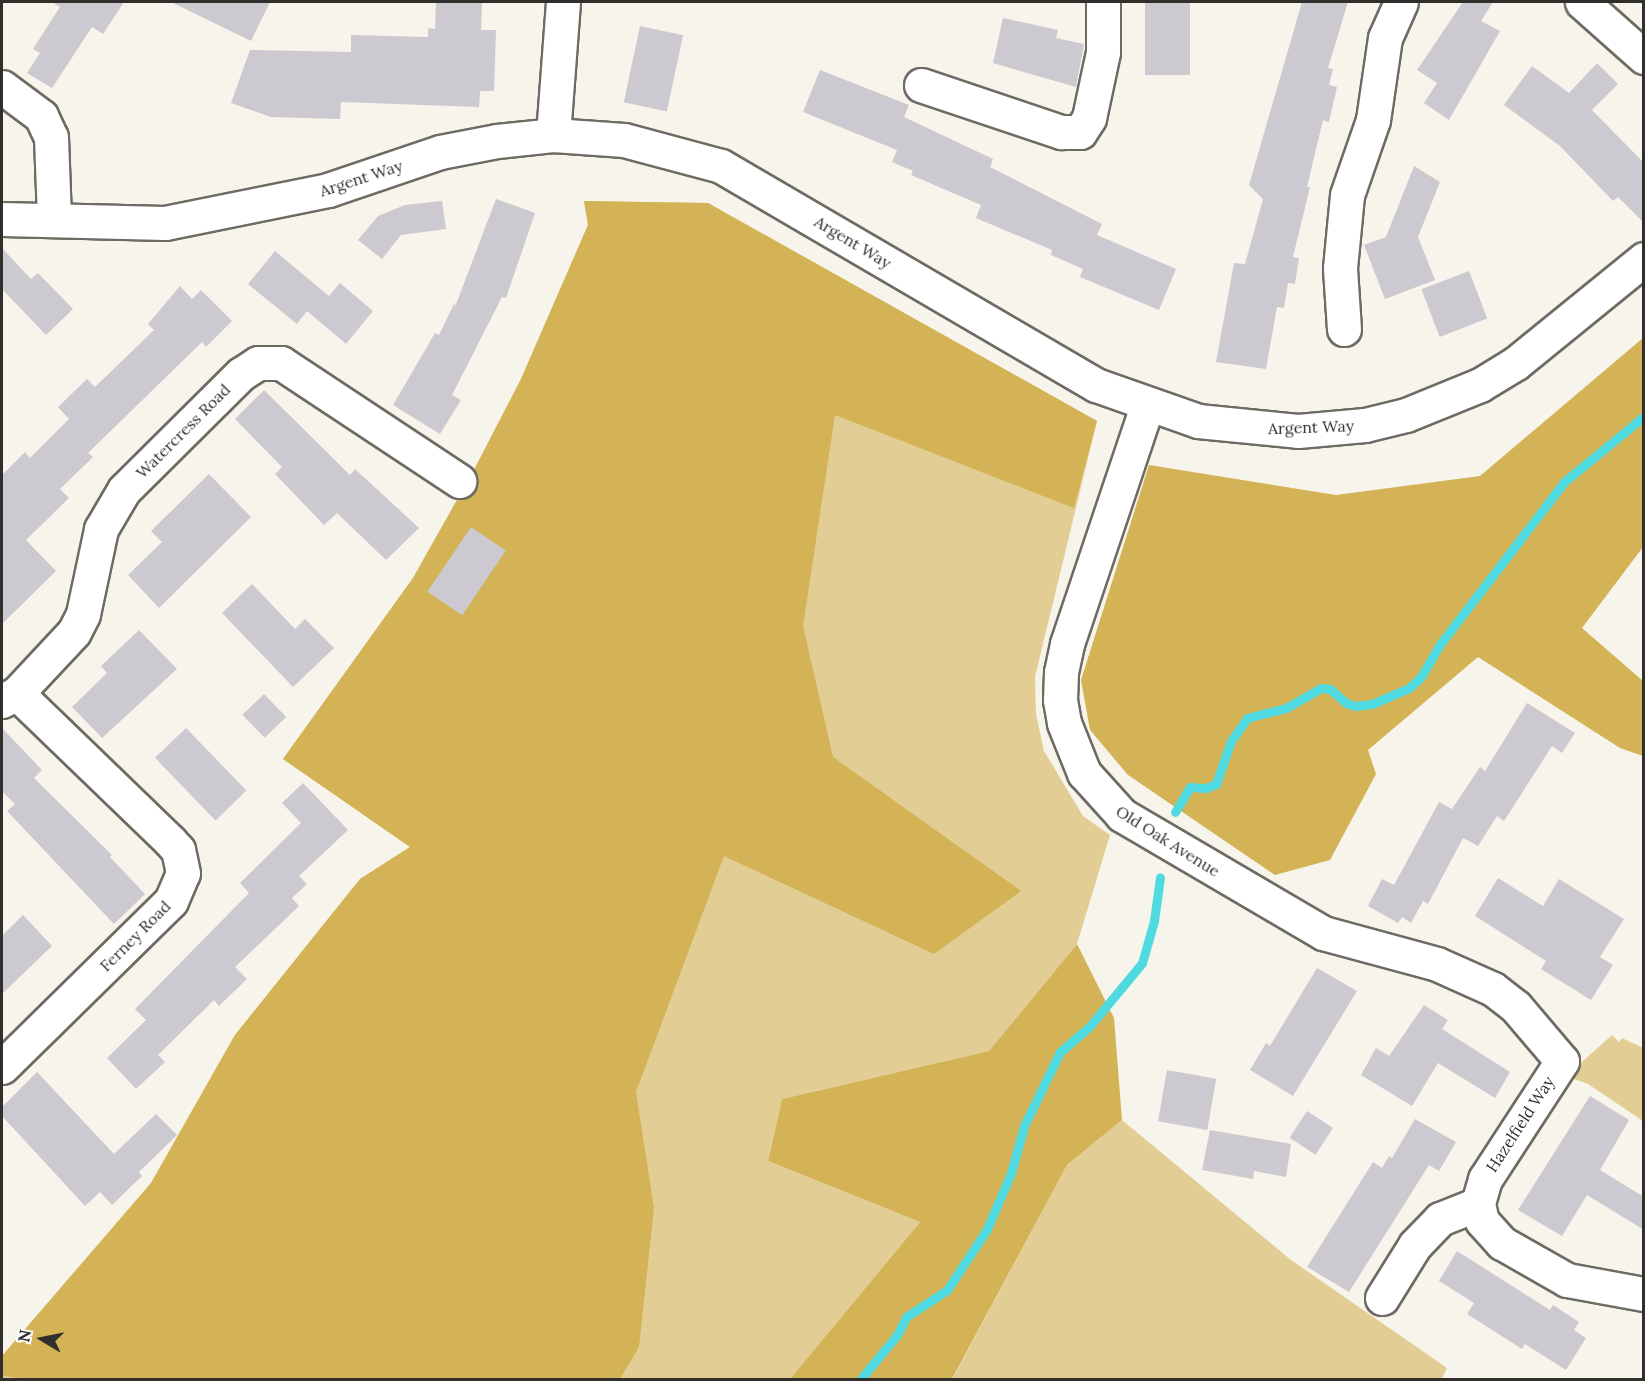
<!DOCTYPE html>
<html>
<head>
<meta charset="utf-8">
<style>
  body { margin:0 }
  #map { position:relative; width:1645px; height:1381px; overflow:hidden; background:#f7f4eb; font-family:Lora,serif }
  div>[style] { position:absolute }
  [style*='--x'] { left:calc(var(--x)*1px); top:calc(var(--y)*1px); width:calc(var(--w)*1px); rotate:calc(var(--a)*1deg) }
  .green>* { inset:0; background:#e2ce95 }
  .forest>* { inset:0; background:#d3b356 }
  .stream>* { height:9px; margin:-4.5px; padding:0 4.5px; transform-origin:4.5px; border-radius:4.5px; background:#4fdae1 }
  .building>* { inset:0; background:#ccc9d1; transform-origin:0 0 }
  .roads { filter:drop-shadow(2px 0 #6d6b63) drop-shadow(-2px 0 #6d6b63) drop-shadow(0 2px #6d6b63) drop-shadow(0 -2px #6d6b63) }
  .minor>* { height:33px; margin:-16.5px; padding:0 16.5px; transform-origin:16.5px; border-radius:16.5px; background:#fff }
  .tertiary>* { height:33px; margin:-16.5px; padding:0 16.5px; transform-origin:16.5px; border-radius:16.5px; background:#fff }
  span { translate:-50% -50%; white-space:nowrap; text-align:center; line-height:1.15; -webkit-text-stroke:4.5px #fff; paint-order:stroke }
  .street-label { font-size:16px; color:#302f2b }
  .frame { position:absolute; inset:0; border:3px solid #302f2b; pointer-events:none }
  .north { position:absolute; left:12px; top:1309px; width:60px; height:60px; -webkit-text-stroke:4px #fff; paint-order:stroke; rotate:280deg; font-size:16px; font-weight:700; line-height:24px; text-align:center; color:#302f2b }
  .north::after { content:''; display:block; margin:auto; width:21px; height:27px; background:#302f2b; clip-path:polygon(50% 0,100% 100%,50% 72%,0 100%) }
</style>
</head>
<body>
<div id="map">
  <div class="green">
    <div style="clip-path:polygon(584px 201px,708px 203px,1097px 421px,1035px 677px,1036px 714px,1044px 751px,1083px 816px,1110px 835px,1077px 944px,989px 1051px,782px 1099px,768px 1161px,920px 1222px,790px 1379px,2px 1380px,2px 1356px,151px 1183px,235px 1035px,360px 879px,410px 847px,283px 759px,413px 578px,475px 468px,521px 379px,588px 225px)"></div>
    <div style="clip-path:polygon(1612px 1035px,1619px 1042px,1622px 1038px,1643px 1048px,1643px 1121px,1588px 1084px,1566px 1076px)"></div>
    <div style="clip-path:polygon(1122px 1120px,1291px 1260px,1447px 1368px,1441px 1380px,952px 1380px,1067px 1165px)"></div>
  </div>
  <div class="forest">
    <div style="clip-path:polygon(584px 201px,708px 203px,1097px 421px,1074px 508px,835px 415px,803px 626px,833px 757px,1021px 891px,934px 954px,724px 856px,636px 1092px,654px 1208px,639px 1347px,620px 1379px,37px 1380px,2px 1376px,2px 1356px,151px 1183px,235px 1035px,360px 879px,410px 847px,283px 759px,413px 578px,475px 468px,521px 379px,588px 225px)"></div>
    <div style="clip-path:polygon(1643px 338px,1643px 547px,1582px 628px,1643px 681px,1643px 756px,1620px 748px,1478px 657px,1368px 750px,1376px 774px,1330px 860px,1275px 875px,1128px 775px,1090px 730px,1081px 680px,1149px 465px,1336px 495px,1480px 476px)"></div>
    <div style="clip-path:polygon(1077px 944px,1114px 1018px,1122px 1120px,1067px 1165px,952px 1379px,790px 1379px,920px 1222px,768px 1161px,782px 1099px,989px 1051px)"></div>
  </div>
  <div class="stream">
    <div style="--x:1175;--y:812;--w:29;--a:-59"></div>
    <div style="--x:1190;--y:787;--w:16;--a:4"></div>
    <div style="--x:1206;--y:788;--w:11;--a:-22"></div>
    <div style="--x:1216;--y:784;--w:46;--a:-70.8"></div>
    <div style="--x:1231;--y:741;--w:28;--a:-55"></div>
    <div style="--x:1247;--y:718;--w:40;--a:-14.4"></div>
    <div style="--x:1286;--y:708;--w:40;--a:-29.7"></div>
    <div style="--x:1321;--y:688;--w:9;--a:6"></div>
    <div style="--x:1330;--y:689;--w:21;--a:41"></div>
    <div style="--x:1346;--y:703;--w:9;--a:18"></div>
    <div style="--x:1355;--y:706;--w:17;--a:-7"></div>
    <div style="--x:1372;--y:704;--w:40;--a:-23.4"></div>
    <div style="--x:1409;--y:688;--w:16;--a:-43"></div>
    <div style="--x:1421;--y:677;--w:39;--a:-60"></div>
    <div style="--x:1441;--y:643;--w:203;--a:-52.6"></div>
    <div style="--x:1564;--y:482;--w:104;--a:-39.5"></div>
    <div style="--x:860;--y:1380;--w:58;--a:-50.6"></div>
    <div style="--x:897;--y:1335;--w:20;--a:-63"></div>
    <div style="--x:906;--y:1317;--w:49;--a:-33.4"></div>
    <div style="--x:947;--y:1290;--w:73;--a:-56.7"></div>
    <div style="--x:987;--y:1229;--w:61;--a:-66.8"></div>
    <div style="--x:1011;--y:1173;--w:49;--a:-74.5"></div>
    <div style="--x:1024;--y:1126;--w:82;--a:-64.1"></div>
    <div style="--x:1060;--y:1052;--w:38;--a:-41"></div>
    <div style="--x:1089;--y:1027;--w:83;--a:-50.4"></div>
    <div style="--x:1142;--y:963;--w:44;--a:-74.1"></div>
    <div style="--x:1154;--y:921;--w:44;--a:-82.2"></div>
  </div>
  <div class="building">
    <div style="clip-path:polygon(52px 2px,124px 2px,103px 34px,92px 27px,52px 88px,27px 73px,40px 53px,33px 49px,60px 7px)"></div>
    <div style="clip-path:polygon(171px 2px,270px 2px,251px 41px)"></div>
    <div style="clip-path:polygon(436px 2px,482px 2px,481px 30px,496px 30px,494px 91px,480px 91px,479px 107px,341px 102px,340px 119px,271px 117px,231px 103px,250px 50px,351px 52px,351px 35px,428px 37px,428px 28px,435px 29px)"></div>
    <div style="left:1145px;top:2px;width:45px;height:73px"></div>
    <div style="clip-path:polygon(1302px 2px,1348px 2px,1328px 68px,1333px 69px,1329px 85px,1337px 87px,1329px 122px,1323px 120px,1307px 187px,1310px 187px,1293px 257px,1299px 258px,1295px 284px,1288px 283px,1284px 308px,1277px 307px,1266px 369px,1216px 362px,1234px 263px,1245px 264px,1263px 199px,1249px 185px)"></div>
    <div style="clip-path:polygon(1463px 2px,1493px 2px,1481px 21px,1500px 31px,1449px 120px,1424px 103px,1437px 83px,1417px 70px)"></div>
    <div style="clip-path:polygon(1003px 18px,1058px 30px,1056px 38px,1084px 44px,1076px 87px,993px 63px)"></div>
    <div style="left:640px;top:26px;width:44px;height:78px;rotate:12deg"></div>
    <div style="clip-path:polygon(1597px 63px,1618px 84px,1592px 110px,1644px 163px,1644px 223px,1618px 197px,1613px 201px,1560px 146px,1504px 105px,1532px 66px,1569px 93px)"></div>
    <div style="clip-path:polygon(820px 70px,909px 105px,904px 117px,993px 159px,990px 167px,1102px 224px,1097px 235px,1176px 269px,1159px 310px,1080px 277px,1083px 269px,1051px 255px,1052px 250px,976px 218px,981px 205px,911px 175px,913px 171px,892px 162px,897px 150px,803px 112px)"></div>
    <div style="clip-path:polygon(1414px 166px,1440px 182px,1418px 237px,1435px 280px,1385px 299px,1364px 245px,1386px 237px)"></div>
    <div style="clip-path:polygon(496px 199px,535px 213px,506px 298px,502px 297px,452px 395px,461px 400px,440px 434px,393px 405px,435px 333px,439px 335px,455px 302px,455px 307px)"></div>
    <div style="clip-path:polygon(442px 201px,446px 229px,401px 235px,382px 259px,358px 240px,378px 216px,405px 205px)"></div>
    <div style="clip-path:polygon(2px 248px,31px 279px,38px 273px,73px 309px,46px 335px,2px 289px)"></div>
    <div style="clip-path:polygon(275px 251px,329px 296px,340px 283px,373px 311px,346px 344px,307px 311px,297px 324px,248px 284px)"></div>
    <div style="left:1469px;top:271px;width:51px;height:51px;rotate:69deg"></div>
    <div style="clip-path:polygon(180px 286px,192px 299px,201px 290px,232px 321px,206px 347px,202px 342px,88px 453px,93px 457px,60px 489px,69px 498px,26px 540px,56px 571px,2px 624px,2px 475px,25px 452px,30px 458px,69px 419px,58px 407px,87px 379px,95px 387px,154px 330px,148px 324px)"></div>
    <div style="clip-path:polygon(264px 390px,350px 475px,355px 469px,419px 528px,386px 560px,337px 513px,324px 525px,275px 474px,282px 467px,235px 419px)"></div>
    <div style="clip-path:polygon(209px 474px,251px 517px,159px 608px,128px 575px,162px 542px,151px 531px)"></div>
    <div style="left:471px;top:527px;width:42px;height:78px;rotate:34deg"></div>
    <div style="clip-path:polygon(252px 584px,295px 629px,305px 619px,334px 648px,293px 687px,222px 613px)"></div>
    <div style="clip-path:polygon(139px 630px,177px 669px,102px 738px,72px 707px,107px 673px,101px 666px)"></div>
    <div style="left:264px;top:694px;width:32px;height:30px;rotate:46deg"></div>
    <div style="clip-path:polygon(1527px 703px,1575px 733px,1562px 753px,1552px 746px,1504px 821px,1497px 816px,1478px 846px,1463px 838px,1428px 904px,1423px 901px,1411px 923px,1402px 917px,1398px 923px,1368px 906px,1382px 879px,1394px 885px,1439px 802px,1452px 809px,1480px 767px,1485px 771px)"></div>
    <div style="clip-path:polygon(2px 728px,42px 770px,34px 778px,112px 855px,110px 857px,145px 894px,114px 924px,7px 811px,15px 804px,2px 791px)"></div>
    <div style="left:186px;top:728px;width:87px;height:43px;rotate:46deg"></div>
    <div style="clip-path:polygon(303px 783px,348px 830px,299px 876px,307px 884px,292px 898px,299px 906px,235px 967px,247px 979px,219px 1006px,214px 1000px,158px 1055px,165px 1062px,136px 1089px,107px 1058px,146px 1020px,135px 1009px,249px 893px,240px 883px,301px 823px,282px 803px)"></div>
    <div style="clip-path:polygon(1498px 878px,1543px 906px,1559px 879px,1624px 919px,1600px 957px,1613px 965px,1591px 1000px,1541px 969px,1546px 961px,1475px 916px)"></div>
    <div style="clip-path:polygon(23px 915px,52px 946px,2px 994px,2px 936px)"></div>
    <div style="clip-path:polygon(1317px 968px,1357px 991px,1293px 1096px,1250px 1070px,1266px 1043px,1270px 1046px)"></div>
    <div style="clip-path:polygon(1424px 1005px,1448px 1020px,1442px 1029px,1510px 1072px,1495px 1098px,1438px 1063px,1412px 1106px,1361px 1075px,1376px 1048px,1389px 1056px)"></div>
    <div style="left:1167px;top:1070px;width:50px;height:52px;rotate:10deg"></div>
    <div style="clip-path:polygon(37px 1072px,114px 1154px,156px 1114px,177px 1135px,139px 1172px,142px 1176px,112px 1205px,100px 1192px,85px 1206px,2px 1116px,2px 1107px)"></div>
    <div style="clip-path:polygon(1590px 1096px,1629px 1120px,1600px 1170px,1644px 1197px,1644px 1230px,1587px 1195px,1562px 1236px,1518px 1210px)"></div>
    <div style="left:1307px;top:1111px;width:31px;height:32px;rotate:33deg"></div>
    <div style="clip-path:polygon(1415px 1119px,1456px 1142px,1439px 1171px,1429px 1165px,1349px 1292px,1307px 1267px,1373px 1162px,1382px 1168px,1389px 1156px,1392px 1158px)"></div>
    <div style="clip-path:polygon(1210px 1130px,1291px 1144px,1286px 1177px,1254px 1171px,1253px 1179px,1202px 1170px)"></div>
    <div style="clip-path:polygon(1457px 1251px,1550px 1310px,1553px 1305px,1579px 1322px,1574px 1330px,1586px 1338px,1566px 1370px,1525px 1344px,1522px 1349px,1467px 1314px,1474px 1303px,1439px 1281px)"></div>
  </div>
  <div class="roads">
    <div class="minor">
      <div style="--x:1582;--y:2;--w:83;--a:41.6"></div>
      <div style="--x:921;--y:85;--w:148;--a:18.6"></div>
      <div style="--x:1061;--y:132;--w:19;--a:0"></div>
      <div style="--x:1080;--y:132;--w:17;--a:-57"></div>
      <div style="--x:1089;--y:118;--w:67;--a:-78"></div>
      <div style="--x:1103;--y:52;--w:50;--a:-90"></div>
      <div style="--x:2;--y:87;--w:49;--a:36.6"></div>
      <div style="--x:41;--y:116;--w:23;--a:65"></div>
      <div style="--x:51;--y:137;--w:83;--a:87.9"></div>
      <div style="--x:553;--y:135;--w:133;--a:-85.7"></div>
      <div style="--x:1344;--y:329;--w:61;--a:-93.8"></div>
      <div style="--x:1340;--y:268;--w:73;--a:-84.5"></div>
      <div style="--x:1347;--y:195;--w:79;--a:-70.9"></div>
      <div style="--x:1373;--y:120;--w:83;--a:-81.7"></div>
      <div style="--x:1385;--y:38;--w:39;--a:-66"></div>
      <div style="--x:1147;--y:406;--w:251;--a:108.6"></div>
      <div style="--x:1067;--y:644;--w:29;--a:102"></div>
      <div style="--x:1061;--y:672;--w:28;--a:92"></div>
      <div style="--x:1060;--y:700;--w:23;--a:80"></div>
      <div style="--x:1064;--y:723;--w:54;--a:68.2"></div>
      <div style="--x:1084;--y:773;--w:57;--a:47.9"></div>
      <div style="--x:1122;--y:815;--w:233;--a:30.4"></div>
      <div style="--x:1323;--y:933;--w:118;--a:15.2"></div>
      <div style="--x:1437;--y:964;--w:61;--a:24.1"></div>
      <div style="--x:1493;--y:989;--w:29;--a:38"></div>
      <div style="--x:1516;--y:1007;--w:71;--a:49.6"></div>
      <div style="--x:1562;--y:1061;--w:141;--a:123.1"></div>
      <div style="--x:1485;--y:1179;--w:26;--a:106"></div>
      <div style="--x:1478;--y:1204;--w:17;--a:77"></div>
      <div style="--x:1482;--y:1221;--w:30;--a:48"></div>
      <div style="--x:1502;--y:1243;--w:75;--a:29.6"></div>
      <div style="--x:1567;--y:1280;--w:78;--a:10.3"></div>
      <div style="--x:2;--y:701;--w:17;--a:-28"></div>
      <div style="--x:17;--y:693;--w:83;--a:-46.9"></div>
      <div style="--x:74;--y:632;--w:20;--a:-63"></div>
      <div style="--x:83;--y:614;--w:87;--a:-78"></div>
      <div style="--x:101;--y:529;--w:45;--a:-59.5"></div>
      <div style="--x:124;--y:490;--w:165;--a:-44.8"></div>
      <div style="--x:241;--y:374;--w:20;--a:-33"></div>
      <div style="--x:258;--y:363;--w:23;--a:0"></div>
      <div style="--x:281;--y:363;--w:214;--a:33.5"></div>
      <div style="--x:2;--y:1067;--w:237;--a:-44.5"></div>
      <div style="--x:171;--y:901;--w:30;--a:-67"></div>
      <div style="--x:183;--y:873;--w:24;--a:-102"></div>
      <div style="--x:178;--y:850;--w:12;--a:-132"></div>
      <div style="--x:170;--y:841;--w:213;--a:-136"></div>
      <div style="--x:1382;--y:1298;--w:62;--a:-58.1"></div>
      <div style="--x:1415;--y:1245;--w:36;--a:-46"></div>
      <div style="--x:1440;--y:1219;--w:41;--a:-21.5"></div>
    </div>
    <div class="tertiary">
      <div style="--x:2;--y:219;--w:163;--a:1.4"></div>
      <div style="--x:165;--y:223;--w:166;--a:-11.4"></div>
      <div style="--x:328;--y:190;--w:118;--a:-18.7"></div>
      <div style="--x:440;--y:152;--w:58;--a:-10.9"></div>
      <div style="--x:497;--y:141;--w:56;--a:-6.1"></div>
      <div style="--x:553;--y:135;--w:71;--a:4"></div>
      <div style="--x:624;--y:140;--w:100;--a:15"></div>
      <div style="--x:721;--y:166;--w:434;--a:30.3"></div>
      <div style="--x:1096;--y:385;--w:108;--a:19.4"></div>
      <div style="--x:1198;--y:421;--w:100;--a:5.7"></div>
      <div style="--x:1298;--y:431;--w:67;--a:-5.1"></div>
      <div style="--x:1365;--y:425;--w:42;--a:-13.7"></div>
      <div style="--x:1406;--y:415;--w:80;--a:-22.1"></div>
      <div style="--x:1480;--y:385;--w:42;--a:-31.4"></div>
      <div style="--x:1516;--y:363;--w:165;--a:-39.1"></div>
    </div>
  </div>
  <div class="street-label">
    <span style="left:361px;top:178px;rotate:-18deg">Argent Way</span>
    <span style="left:853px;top:242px;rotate:31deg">Argent Way</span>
    <span style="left:1311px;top:427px;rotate:-2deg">Argent Way</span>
    <span style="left:183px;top:431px;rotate:-45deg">Watercress Road</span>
    <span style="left:1168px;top:841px;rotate:32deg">Old Oak Avenue</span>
    <span style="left:135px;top:936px;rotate:-45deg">Ferney Road</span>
    <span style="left:1520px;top:1124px;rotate:-57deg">Hazelfield Way</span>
  </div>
  <div class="frame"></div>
  <div class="north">N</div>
</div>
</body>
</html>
